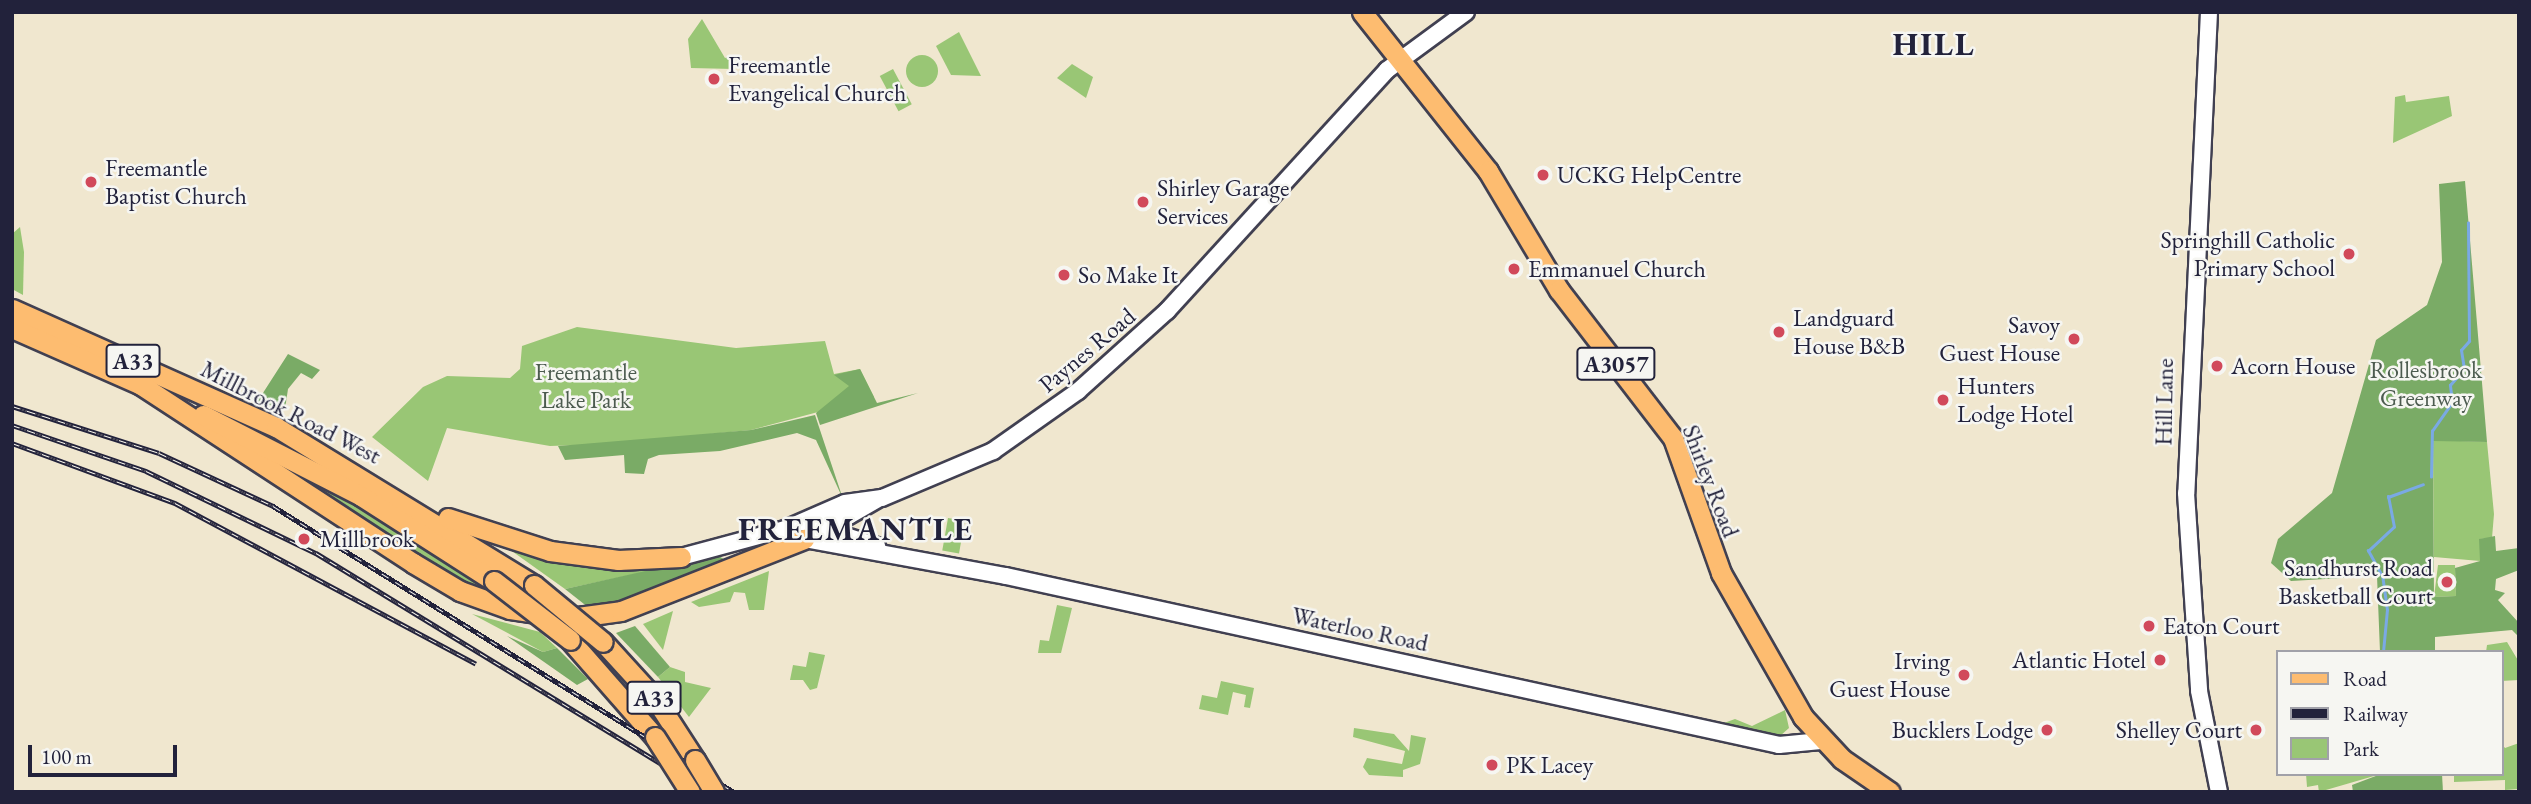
<!DOCTYPE html>
<html>
<head>
<meta charset="utf-8">
<style>
  body { margin:0 }
  #map { position:relative; width:2531px; height:804px; overflow:hidden; background:#f0e7cf; font-family:"EB Garamond",serif }
  div>[style] { position:absolute }
  [style*='--x'] { left:calc(var(--x)*1px); top:calc(var(--y)*1px); width:calc(var(--w)*1px); rotate:calc(var(--a)*1deg) }
  .green>* { inset:0; background:#99c675; transform-origin:0 0 }
  .round { border-radius:50% }
  .forest>* { inset:0; background:#7aab66 }
  .stream>* { height:2.5px; margin:-1.25px; padding:0 1.25px; transform-origin:1.25px; border-radius:1.25px; background:#7aa9e4 }
  .roads { filter:drop-shadow(2px 0 #414051) drop-shadow(-2px 0 #414051) drop-shadow(0 2px #414051) drop-shadow(0 -2px #414051) }
  .tertiary>* { height:16px; margin:-8px; padding:0 8px; transform-origin:8px; border-radius:8px; background:#fff }
  .primary>* { height:19px; margin:-9.5px; padding:0 9.5px; transform-origin:9.5px; border-radius:9.5px; background:#fdbc70 }
  .trunk>* { height:19px; margin:-9.5px; padding:0 9.5px; transform-origin:9.5px; border-radius:9.5px; background:#fdbc70 }
  .rail>* { height:5px; margin-top:-2.5px; transform-origin:0; background:repeating-linear-gradient(90deg,#f6f6f2 0 8px,#22223b 0 16px); box-sizing:border-box; border-block:2px solid #22223b }
  .bridges { filter:drop-shadow(2px 0 #414051) drop-shadow(-2px 0 #414051) drop-shadow(0 2px #414051) drop-shadow(0 -2px #414051) }
  .trunk-bridge>* { height:19px; margin:-9.5px; padding:0 9.5px; transform-origin:9.5px; border-radius:9.5px; background:#fdbc70 }
  .dots>* { width:19px; height:19px; translate:-50% -50%; box-sizing:border-box; border:4px solid #f6f6f2; border-radius:50% }
  span { translate:-50% -50%; white-space:nowrap; text-align:center; line-height:1.15; -webkit-text-stroke:5px #f6f6f2; paint-order:stroke }
  .shield-label span { padding:2px 5px; background:#f6f6f2; border:2px solid; border-radius:5px; -webkit-text-stroke-width:0 }
  .shield-label { font-size:23px; color:#22223b; font-weight:700 }
  .poi-label { font-size:24px; color:#22223b }
  .left { translate:0 -50%; text-align:left }
  .right { translate:-100% -50%; text-align:right }
  .street-label { font-size:24px; color:#22223b }
  .park-label { font-size:24px; color:#4c5b4f }
  .district-label { font-size:32px; color:#22223b; font-weight:700; letter-spacing:2px }
  .frame { position:absolute; inset:0; border:14px solid #22223b; pointer-events:none }
  .legend { position:absolute; left:2276px; top:650px; width:228px; height:126px; box-sizing:border-box; background:#f6f6f2; border:2px solid #a1a1a9; margin:0; padding:9px 12px; list-style:none; font-size:21px; color:#22223b }
  .legend li { display:flex; align-items:center; gap:14px; height:35px }
  .legend b { width:35px; border:2px solid #a1a1a9 }
  .scale { position:absolute; left:28px; top:745px; width:149px; height:32px; box-sizing:border-box; border:4px solid #22223b; border-top:0; padding-left:9px; font-size:21px; line-height:24px; white-space:nowrap; color:#22223b; -webkit-text-stroke:5px #f6f6f2; paint-order:stroke }
</style>
</head>
<body>
<div id="map">
  <div class="green">
    <div style="clip-path:polygon(702px 19px,725px 58px,732px 55px,734px 69px,691px 68px,688px 39px)"></div>
    <div style="clip-path:polygon(959px 32px,981px 76px,951px 75px,936px 46px)"></div>
    <div class="round" style="left:906px;top:55px;width:32px;height:32px"></div>
    <div style="clip-path:polygon(1072px 64px,1093px 77px,1086px 98px,1057px 78px)"></div>
    <div style="left:893px;top:69px;width:40px;height:15px;rotate:62deg"></div>
    <div style="clip-path:polygon(2405px 95px,2406px 102px,2449px 96px,2452px 116px,2393px 143px,2395px 97px)"></div>
    <div style="clip-path:polygon(20px 227px,24px 252px,23px 295px,12px 289px,12px 234px)"></div>
    <div style="clip-path:polygon(577px 327px,736px 348px,825px 341px,834px 374px,860px 369px,874px 397px,751px 430px,609px 444px,550px 446px,447px 428px,428px 481px,372px 437px,423px 387px,447px 376px,510px 378px,520px 369px,522px 346px)"></div>
    <div style="clip-path:polygon(210px 423px,391px 522px,497px 596px,460px 583px)"></div>
    <div style="clip-path:polygon(2433px 440px,2487px 442px,2494px 514px,2492px 538px,2480px 539px,2480px 561px,2434px 557px)"></div>
    <div style="left:948px;top:518px;width:17px;height:33px;rotate:10deg"></div>
    <div style="clip-path:polygon(509px 549px,546px 558px,696px 561px,565px 589px)"></div>
    <div style="clip-path:polygon(2438px 565px,2455px 565px,2456px 596px,2434px 597px)"></div>
    <div style="clip-path:polygon(769px 571px,764px 610px,749px 610px,745px 593px,734px 592px,730px 602px,699px 607px,691px 602px)"></div>
    <div style="clip-path:polygon(1057px 605px,1072px 608px,1061px 653px,1038px 653px,1040px 640px,1049px 641px)"></div>
    <div style="clip-path:polygon(673px 611px,663px 650px,643px 624px)"></div>
    <div style="clip-path:polygon(472px 614px,540px 632px,557px 648px,543px 652px)"></div>
    <div style="clip-path:polygon(2507px 642px,2519px 662px,2519px 680px,2501px 681px,2501px 652px,2486px 652px,2487px 645px)"></div>
    <div style="clip-path:polygon(809px 652px,825px 655px,817px 688px,810px 690px,803px 680px,790px 680px,793px 665px,806px 667px)"></div>
    <div style="clip-path:polygon(670px 667px,685px 672px,685px 682px,711px 688px,689px 717px,658px 677px)"></div>
    <div style="clip-path:polygon(1221px 681px,1254px 688px,1250px 708px,1244px 707px,1246px 695px,1233px 692px,1228px 715px,1199px 709px,1202px 695px,1217px 698px)"></div>
    <div style="clip-path:polygon(1785px 710px,1789px 728px,1780px 736px,1724px 723px,1735px 719px,1752px 726px)"></div>
    <div style="clip-path:polygon(1354px 728px,1394px 734px,1409px 751px,1411px 735px,1426px 738px,1420px 764px,1403px 770px,1403px 777px,1369px 775px,1363px 767px,1367px 758px,1402px 764px,1405px 751px,1353px 737px)"></div>
    <div style="clip-path:polygon(2501px 743px,2505px 748px,2519px 743px,2519px 789px,2505px 790px,2505px 780px,2454px 782px,2454px 774px,2501px 774px)"></div>
    <div style="clip-path:polygon(2306px 774px,2381px 774px,2319px 792px,2318px 785px,2307px 787px)"></div>
  </div>
  <div class="forest">
    <div style="clip-path:polygon(2465px 181px,2487px 442px,2433px 441px,2434px 597px,2456px 596px,2455px 568px,2480px 561px,2479px 539px,2495px 536px,2496px 551px,2519px 548px,2519px 570px,2496px 579px,2495px 590px,2505px 593px,2498px 600px,2519px 623px,2519px 637px,2512px 630px,2435px 637px,2435px 652px,2380px 652px,2377px 576px,2291px 581px,2271px 563px,2278px 539px,2332px 493px,2376px 340px,2427px 305px,2442px 262px,2439px 184px)"></div>
    <div style="clip-path:polygon(288px 354px,320px 370px,312px 379px,301px 373px,288px 389px,285px 409px,246px 399px,248px 391px,261px 396px)"></div>
    <div style="clip-path:polygon(860px 369px,877px 403px,918px 393px,820px 425px,816px 413px,849px 386px,834px 375px)"></div>
    <div style="clip-path:polygon(815px 415px,843px 499px,816px 440px,797px 433px,720px 451px,659px 455px,648px 459px,644px 474px,625px 473px,624px 455px,565px 460px,558px 446px,751px 430px)"></div>
    <div style="clip-path:polygon(717px 555px,732px 564px,644px 597px,589px 608px,565px 589px)"></div>
    <div style="clip-path:polygon(635px 626px,670px 667px,658px 677px,616px 633px)"></div>
    <div style="clip-path:polygon(507px 636px,543px 652px,557px 648px,588px 679px,577px 685px)"></div>
    <div style="clip-path:polygon(2381px 774px,2442px 774px,2443px 792px,2353px 792px,2352px 785px)"></div>
  </div>
  <div class="stream">
    <div style="--x:2431;--y:477;--w:46;--a:-88.8"></div>
    <div style="--x:2432;--y:431;--w:35;--a:-55"></div>
    <div style="--x:2452;--y:402;--w:17;--a:-97"></div>
    <div style="--x:2450;--y:385;--w:21;--a:-49"></div>
    <div style="--x:2464;--y:369;--w:19;--a:-99"></div>
    <div style="--x:2461;--y:350;--w:12;--a:-48"></div>
    <div style="--x:2469;--y:341;--w:118;--a:-90.5"></div>
    <div style="--x:2383;--y:652;--w:42;--a:-84.6"></div>
    <div style="--x:2387;--y:610;--w:34;--a:-98"></div>
    <div style="--x:2382;--y:576;--w:29;--a:-119"></div>
    <div style="--x:2368;--y:551;--w:35;--a:-43"></div>
    <div style="--x:2394;--y:527;--w:31;--a:-101"></div>
    <div style="--x:2388;--y:497;--w:37;--a:-20"></div>
  </div>
  <div class="roads">
    <div class="tertiary">
      <div style="--x:2209;--y:12;--w:482;--a:92.7"></div>
      <div style="--x:2186;--y:493;--w:198;--a:86.2"></div>
      <div style="--x:2199;--y:691;--w:103;--a:78.8"></div>
      <div style="--x:803;--y:522;--w:78;--a:18"></div>
      <div style="--x:826;--y:529;--w:60;--a:-30"></div>
      <div style="--x:804;--y:539;--w:205;--a:10.4"></div>
      <div style="--x:1006;--y:576;--w:791;--a:12.33"></div>
      <div style="--x:1779;--y:745;--w:42;--a:-5.4"></div>
      <div style="--x:681;--y:557;--w:108;--a:-15.1"></div>
      <div style="--x:785;--y:529;--w:65;--a:-23.4"></div>
      <div style="--x:845;--y:503;--w:37;--a:-8"></div>
      <div style="--x:882;--y:498;--w:121;--a:-22.9"></div>
      <div style="--x:993;--y:451;--w:104;--a:-35.2"></div>
      <div style="--x:1078;--y:391;--w:120;--a:-42"></div>
      <div style="--x:1167;--y:311;--w:326;--a:-47.6"></div>
      <div style="--x:1387;--y:70;--w:98;--a:-36.3"></div>
    </div>
    <div class="primary">
      <div style="--x:1362;--y:12;--w:203;--a:51.6"></div>
      <div style="--x:1488;--y:171;--w:139;--a:59.2"></div>
      <div style="--x:1559;--y:290;--w:187;--a:52.4"></div>
      <div style="--x:1673;--y:438;--w:143;--a:70.4"></div>
      <div style="--x:1721;--y:573;--w:166;--a:60.3"></div>
      <div style="--x:1803;--y:717;--w:57;--a:47.1"></div>
      <div style="--x:1842;--y:759;--w:58;--a:34.5"></div>
    </div>
    <div class="trunk">
      <div style="--x:12;--y:309;--w:289;--a:24.1"></div>
      <div style="--x:276;--y:427;--w:303;--a:31.5"></div>
      <div style="--x:12;--y:328;--w:149;--a:23.8"></div>
      <div style="--x:138;--y:383;--w:329;--a:33.2"></div>
      <div style="--x:413;--y:563;--w:55;--a:30.8"></div>
      <div style="--x:460;--y:591;--w:53;--a:19.8"></div>
      <div style="--x:510;--y:609;--w:61;--a:8.5"></div>
      <div style="--x:570;--y:618;--w:51;--a:-7.8"></div>
      <div style="--x:621;--y:611;--w:197;--a:-21.5"></div>
      <div style="--x:203;--y:415;--w:178;--a:27.1"></div>
      <div style="--x:361;--y:496;--w:158;--a:32.6"></div>
      <div style="--x:448;--y:518;--w:107;--a:17.9"></div>
      <div style="--x:550;--y:551;--w:69;--a:7.5"></div>
      <div style="--x:618;--y:560;--w:63;--a:-2.7"></div>
      <div style="--x:570;--y:640;--w:129;--a:48.8"></div>
      <div style="--x:603;--y:642;--w:79;--a:47.6"></div>
      <div style="--x:656;--y:700;--w:72;--a:57"></div>
    </div>
  </div>
  <div class="rail">
    <div style="--x:12;--y:406;--w:154;--a:17.7"></div>
    <div style="--x:159;--y:453;--w:126;--a:24.9"></div>
    <div style="--x:273;--y:506;--w:543;--a:31.82"></div>
    <div style="--x:12;--y:425;--w:142;--a:18.9"></div>
    <div style="--x:146;--y:471;--w:189;--a:25.8"></div>
    <div style="--x:316;--y:553;--w:459;--a:31.4"></div>
    <div style="--x:12;--y:443;--w:174;--a:20.2"></div>
    <div style="--x:175;--y:503;--w:341;--a:28.1"></div>
  </div>
  <div class="bridges">
    <div class="trunk-bridge">
      <div style="--x:494;--y:581;--w:96;--a:37.8"></div>
      <div style="--x:534;--y:585;--w:89;--a:39.6"></div>
      <div style="--x:655;--y:737;--w:65;--a:57.5"></div>
      <div style="--x:695;--y:760;--w:37;--a:59"></div>
    </div>
  </div>
  <div class="dots">
    <div style="left:714px;top:79px;background:#d1495b"></div>
    <div style="left:1543px;top:175px;background:#d1495b"></div>
    <div style="left:91px;top:182px;background:#d1495b"></div>
    <div style="left:1143px;top:202px;background:#d1495b"></div>
    <div style="left:2349px;top:254px;background:#d1495b"></div>
    <div style="left:1514px;top:269px;background:#d1495b"></div>
    <div style="left:1064px;top:275px;background:#d1495b"></div>
    <div style="left:1779px;top:332px;background:#d1495b"></div>
    <div style="left:2074px;top:339px;background:#d1495b"></div>
    <div style="left:2217px;top:366px;background:#d1495b"></div>
    <div style="left:1943px;top:400px;background:#d1495b"></div>
    <div style="left:304px;top:539px;background:#d1495b"></div>
    <div style="left:2447px;top:582px;background:#d1495b"></div>
    <div style="left:2149px;top:626px;background:#d1495b"></div>
    <div style="left:2160px;top:660px;background:#d1495b"></div>
    <div style="left:1964px;top:675px;background:#d1495b"></div>
    <div style="left:2047px;top:730px;background:#d1495b"></div>
    <div style="left:2256px;top:730px;background:#d1495b"></div>
    <div style="left:1492px;top:765px;background:#d1495b"></div>
  </div>
  <div class="shield-label">
    <span style="left:133px;top:361px">A33</span>
    <span style="left:1616px;top:364px">A3057</span>
    <span style="left:654px;top:698px">A33</span>
  </div>
  <div class="poi-label">
    <span class="left" style="left:728px;top:79px">Freemantle<br>Evangelical Church</span>
    <span class="left" style="left:105px;top:182px">Freemantle<br>Baptist Church</span>
    <span class="left" style="left:1557px;top:175px">UCKG HelpCentre</span>
    <span class="left" style="left:1157px;top:202px">Shirley Garage<br>Services</span>
    <span class="right" style="left:2335px;top:254px">Springhill Catholic<br>Primary School</span>
    <span class="left" style="left:1528px;top:269px">Emmanuel Church</span>
    <span class="left" style="left:1078px;top:275px">So Make It</span>
    <span class="left" style="left:1793px;top:332px">Landguard<br>House B&amp;B</span>
    <span class="right" style="left:2060px;top:339px">Savoy<br>Guest House</span>
    <span class="left" style="left:2231px;top:366px">Acorn House</span>
    <span class="left" style="left:1957px;top:400px">Hunters<br>Lodge Hotel</span>
    <span class="left" style="left:320px;top:539px">Millbrook</span>
    <span class="right" style="left:2433px;top:582px">Sandhurst Road<br>Basketball Court</span>
    <span class="left" style="left:2163px;top:626px">Eaton Court</span>
    <span class="right" style="left:2146px;top:660px">Atlantic Hotel</span>
    <span class="right" style="left:1950px;top:675px">Irving<br>Guest House</span>
    <span class="right" style="left:2033px;top:730px">Bucklers Lodge</span>
    <span class="right" style="left:2242px;top:730px">Shelley Court</span>
    <span class="left" style="left:1506px;top:765px">PK Lacey</span>
  </div>
  <div class="street-label">
    <span style="left:1087px;top:350px;rotate:-40deg">Paynes Road</span>
    <span style="left:2164px;top:402px;rotate:-89deg">Hill Lane</span>
    <span style="left:291px;top:412px;rotate:27deg">Millbrook Road West</span>
    <span style="left:1711px;top:481px;rotate:69deg">Shirley Road</span>
    <span style="left:1360px;top:629px;rotate:12deg">Waterloo Road</span>
  </div>
  <div class="park-label">
    <span style="left:2426px;top:384px">Rollesbrook<br>Greenway</span>
    <span style="left:586px;top:386px">Freemantle<br>Lake Park</span>
  </div>
  <div class="district-label">
    <span style="left:1934px;top:44px">HILL</span>
    <span style="left:856px;top:529px">FREEMANTLE</span>
  </div>
  <div class="frame"></div>
  <ul class="legend">
  <li><b style="height:9px;background:#fdbc70"></b>Road</li>
  <li><b style="height:9px;background:#22223b"></b>Railway</li>
  <li><b style="height:19px;background:#99c675"></b>Park</li>
  </ul>
  <div class="scale">100 m</div>
</div>
</body>
</html>
